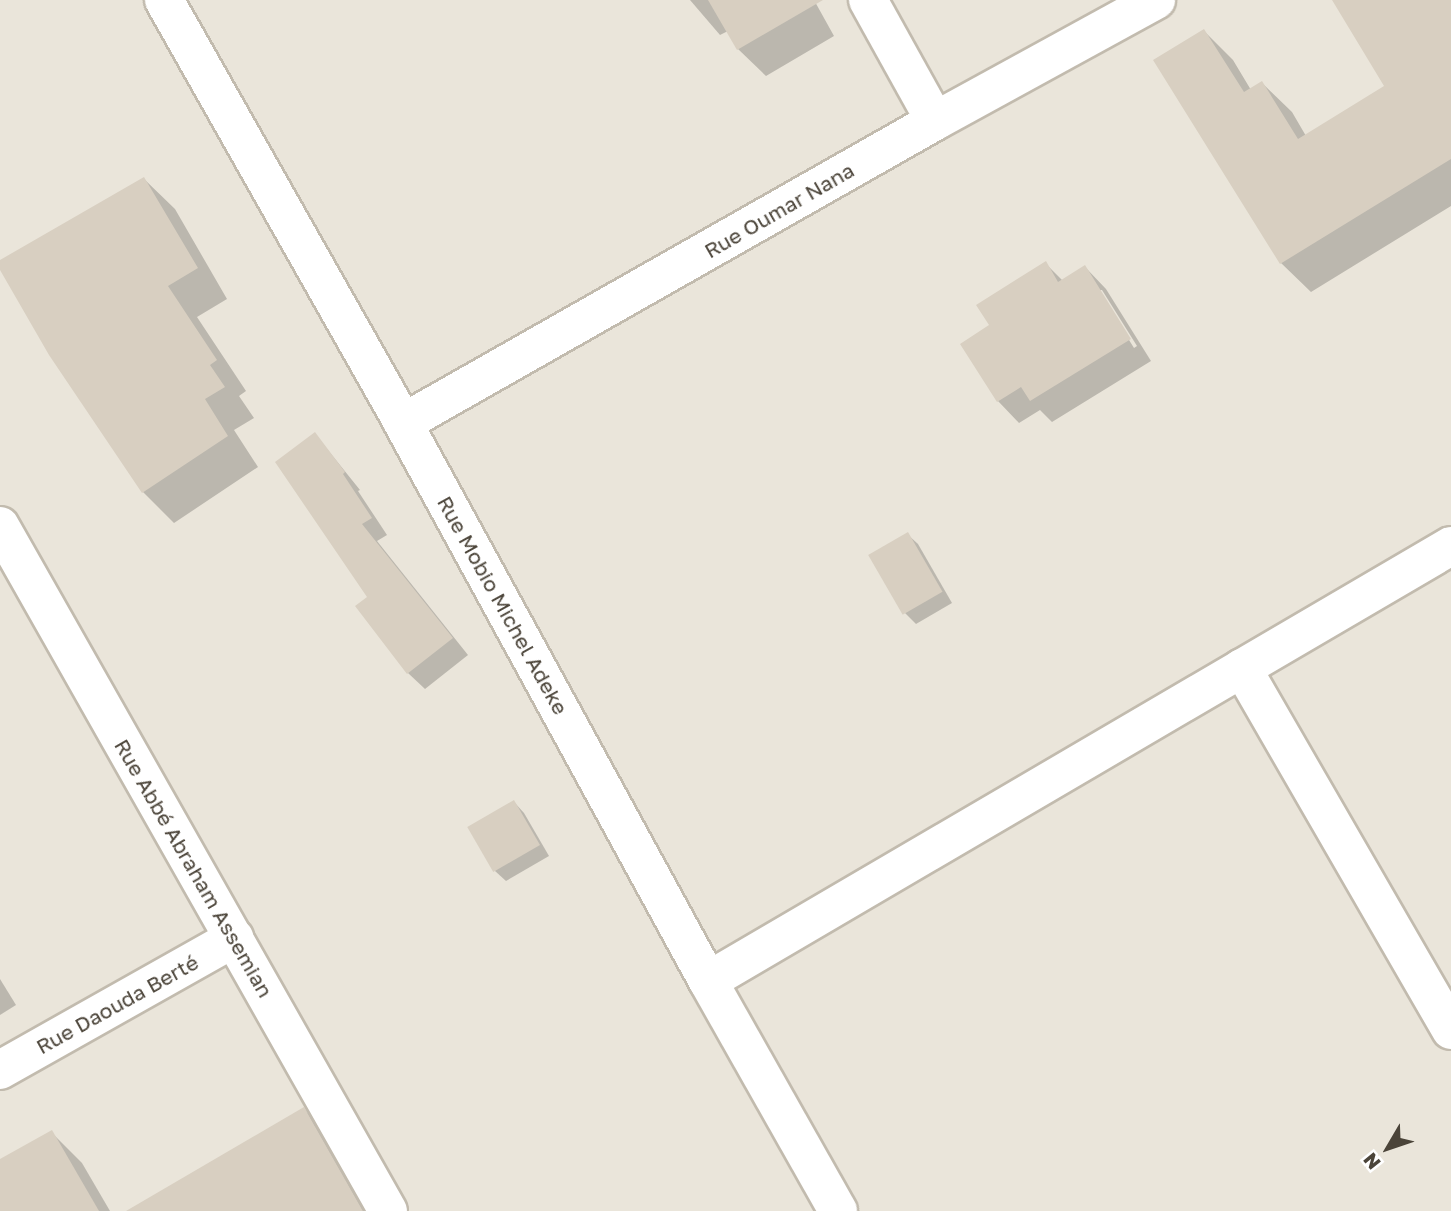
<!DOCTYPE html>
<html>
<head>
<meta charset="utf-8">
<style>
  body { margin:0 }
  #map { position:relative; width:1451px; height:1211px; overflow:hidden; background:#f6f3ec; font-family:"Golos Text",sans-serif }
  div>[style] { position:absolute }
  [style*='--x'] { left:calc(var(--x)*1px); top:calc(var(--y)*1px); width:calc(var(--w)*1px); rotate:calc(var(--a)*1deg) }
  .residential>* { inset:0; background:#eae5da; transform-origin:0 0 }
  .shadow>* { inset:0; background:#0003 }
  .building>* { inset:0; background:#d8cfc1; transform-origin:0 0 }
  .roads { filter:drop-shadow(2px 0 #c2bbae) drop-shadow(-2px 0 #c2bbae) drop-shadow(0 2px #c2bbae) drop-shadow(0 -2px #c2bbae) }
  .minor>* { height:38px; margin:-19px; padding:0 19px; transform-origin:19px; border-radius:19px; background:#fff }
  span { translate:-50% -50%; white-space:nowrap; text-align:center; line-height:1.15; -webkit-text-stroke:6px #fff; paint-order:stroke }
  .street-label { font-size:21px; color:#4b4439 }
  .north { position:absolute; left:1353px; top:1113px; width:70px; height:70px; -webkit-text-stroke:5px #fff; paint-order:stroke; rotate:231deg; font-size:19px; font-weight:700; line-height:28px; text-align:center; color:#4b4439 }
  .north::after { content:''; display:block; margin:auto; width:24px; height:32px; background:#4b4439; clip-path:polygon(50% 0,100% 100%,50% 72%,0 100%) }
</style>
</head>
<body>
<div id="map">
  <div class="residential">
    <div style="left:0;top:0;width:1451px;height:1211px"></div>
  </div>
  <div class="shadow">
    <div style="clip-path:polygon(690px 0,814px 0,834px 36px,766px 76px,738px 49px,728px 31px,720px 35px)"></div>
    <div style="clip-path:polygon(1334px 0,1451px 0,1451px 206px,1311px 292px,1281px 263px,1204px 31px,1233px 60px,1251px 90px,1262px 83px,1292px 112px,1306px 136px,1387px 86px)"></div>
    <div style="clip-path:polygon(144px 179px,175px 209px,227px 299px,197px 317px,246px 391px,239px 396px,254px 418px,234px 430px,258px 467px,174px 523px,143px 492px,51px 354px,0 267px,0 262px)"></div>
    <div style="clip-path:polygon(evenodd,1045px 263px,1063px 281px,1085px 267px,1106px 289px,1151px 361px,1052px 422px,1040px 410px,1019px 423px,998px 401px,992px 326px,1045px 263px,1098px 290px,1102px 290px,1137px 346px,1134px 348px,1098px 290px)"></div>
    <div style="clip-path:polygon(315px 434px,360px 490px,358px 491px,387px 535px,377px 541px,468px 655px,425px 689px,408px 673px,369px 597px)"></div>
    <div style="clip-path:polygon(907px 534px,918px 544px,952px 603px,916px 624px,905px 613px)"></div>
    <div style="clip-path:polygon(514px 802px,524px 813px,549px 856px,506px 881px,495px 871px)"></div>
    <div style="clip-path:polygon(0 979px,16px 1005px,0 1015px)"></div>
    <div style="clip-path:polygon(304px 1109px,334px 1140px,375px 1211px,130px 1211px)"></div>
    <div style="clip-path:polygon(51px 1132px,82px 1163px,110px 1211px,0 1211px,0 1161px)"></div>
  </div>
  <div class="building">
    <div style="clip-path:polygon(708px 0,823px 0,737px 50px)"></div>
    <div style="clip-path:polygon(1332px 0,1451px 0,1451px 159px,1280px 264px,1153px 60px,1204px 29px,1244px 92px,1262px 81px,1298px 139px,1384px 86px)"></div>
    <div style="clip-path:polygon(144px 177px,198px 268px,168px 286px,217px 360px,210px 365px,225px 387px,205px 399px,228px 436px,142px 493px,49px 355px,0 270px,0 260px)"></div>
    <div style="clip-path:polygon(1046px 261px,1058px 282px,1085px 265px,1131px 339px,1030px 401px,1021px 387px,997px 402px,960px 344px,989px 325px,976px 305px)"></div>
    <div style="clip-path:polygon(315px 432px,345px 472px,343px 474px,372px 518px,362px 524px,453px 638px,407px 674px,355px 606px,367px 597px,275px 462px)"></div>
    <div style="left:908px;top:532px;width:69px;height:46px;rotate:60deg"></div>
    <div style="left:514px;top:800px;width:52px;height:54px;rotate:60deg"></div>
    <div style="clip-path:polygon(304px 1107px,363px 1211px,126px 1211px)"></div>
    <div style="clip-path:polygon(52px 1130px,99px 1211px,0 1211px,0 1159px)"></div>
  </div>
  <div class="roads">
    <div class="minor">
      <div style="--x:164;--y:0;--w:486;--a:60.5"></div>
      <div style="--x:403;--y:423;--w:636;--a:61.34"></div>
      <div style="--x:708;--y:981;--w:264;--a:60.5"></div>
      <div style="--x:868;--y:0;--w:138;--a:61"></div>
      <div style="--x:403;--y:423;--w:612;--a:-29.58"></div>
      <div style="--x:935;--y:121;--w:252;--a:-28.7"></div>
      <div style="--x:0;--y:526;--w:787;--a:60.47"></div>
      <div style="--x:1242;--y:668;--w:418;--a:60"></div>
      <div style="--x:708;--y:981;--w:861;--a:-30.35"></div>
      <div style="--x:0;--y:1070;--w:269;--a:-29.4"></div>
    </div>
  </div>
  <div class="street-label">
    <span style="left:779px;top:210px;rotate:-30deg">Rue Oumar Nana</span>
    <span style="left:503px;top:605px;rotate:61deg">Rue Mobio Michel Adeke</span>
    <span style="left:194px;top:868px;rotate:60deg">Rue Abbé Abraham Assemian</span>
    <span style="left:117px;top:1004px;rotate:-29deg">Rue Daouda Berté</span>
  </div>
  <div class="north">N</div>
</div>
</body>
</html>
